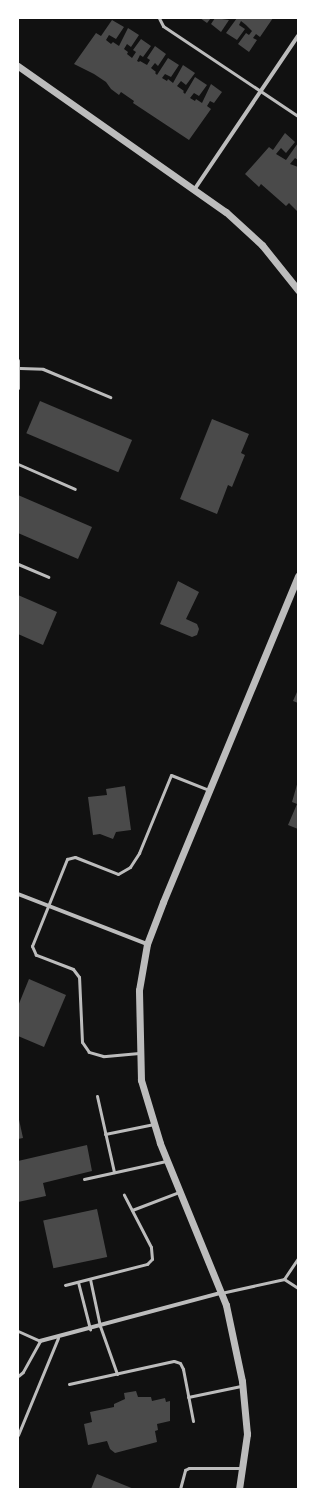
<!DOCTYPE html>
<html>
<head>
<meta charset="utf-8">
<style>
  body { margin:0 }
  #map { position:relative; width:316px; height:1507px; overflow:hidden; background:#111; font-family:Spectral,serif }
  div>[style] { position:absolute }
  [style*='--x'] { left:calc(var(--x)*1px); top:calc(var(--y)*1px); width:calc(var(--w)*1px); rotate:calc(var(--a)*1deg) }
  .building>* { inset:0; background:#4a4a4a; transform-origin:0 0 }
  .service>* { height:3px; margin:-1.5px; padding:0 1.5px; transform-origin:1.5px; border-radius:1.5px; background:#bcbcbc }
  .minor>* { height:4px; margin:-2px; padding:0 2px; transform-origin:2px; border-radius:2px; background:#bcbcbc }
  .tertiary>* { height:7px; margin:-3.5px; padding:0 3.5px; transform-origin:3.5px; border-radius:3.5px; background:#bcbcbc }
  span { translate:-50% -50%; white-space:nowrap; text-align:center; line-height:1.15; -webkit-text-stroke:3px #fff; paint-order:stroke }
  .frame { position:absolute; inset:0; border:19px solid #fff; pointer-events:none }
</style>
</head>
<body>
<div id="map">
  <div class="building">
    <div style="clip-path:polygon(200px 18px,211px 18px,207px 23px)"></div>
    <div style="clip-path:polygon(215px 18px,229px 20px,221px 32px,211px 24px)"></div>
    <div style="clip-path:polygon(237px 18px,273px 18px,260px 37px,256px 34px,253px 38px,257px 40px,249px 52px,238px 44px,246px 33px,249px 35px,252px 31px,246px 25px,241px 21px,239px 25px,245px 29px,237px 40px,226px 33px)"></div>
    <div style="clip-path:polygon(112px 20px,124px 27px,116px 39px,109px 35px,106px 40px,111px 44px,113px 42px,119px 46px,128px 28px,139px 35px,131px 47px,127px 44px,124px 49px,128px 52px,127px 54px,132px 58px,136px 52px,133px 50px,141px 39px,151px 46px,143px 57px,140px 55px,137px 61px,139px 62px,140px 61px,147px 65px,150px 60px,147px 58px,155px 46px,166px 54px,158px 66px,155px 63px,151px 68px,156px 72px,155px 73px,157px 75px,168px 58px,179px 65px,171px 77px,165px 74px,162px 78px,167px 81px,168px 79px,173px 83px,183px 65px,195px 73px,186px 85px,181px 81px,177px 86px,184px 91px,183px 92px,185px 94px,195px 77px,207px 85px,199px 96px,194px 93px,190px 98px,195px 101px,196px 99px,202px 103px,211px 84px,222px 92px,214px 103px,210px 101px,207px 106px,211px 109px,189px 140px,133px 103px,134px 101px,121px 92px,119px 95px,111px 89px,106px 82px,94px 74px,74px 64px,96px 33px,101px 36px)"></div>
    <div style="clip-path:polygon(285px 133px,295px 142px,286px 153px,281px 148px,276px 154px,286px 160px,298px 143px,298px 160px,295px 158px,290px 164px,298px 167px,298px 212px,289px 203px,286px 206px,261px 184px,259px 187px,245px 174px,269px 147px,273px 150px)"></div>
    <div style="left:40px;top:401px;width:100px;height:35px;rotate:23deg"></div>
    <div style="clip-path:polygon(212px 419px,249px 434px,241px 453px,245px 455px,232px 487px,228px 485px,217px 514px,180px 499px)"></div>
    <div style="clip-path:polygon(18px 495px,92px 527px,78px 559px,18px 533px)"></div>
    <div style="clip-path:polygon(178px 581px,199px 592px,186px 619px,197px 624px,199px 629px,197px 635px,192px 637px,160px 624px)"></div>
    <div style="clip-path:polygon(18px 595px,57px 612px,43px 645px,18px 634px)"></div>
    <div style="clip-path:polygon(297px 692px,298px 693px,298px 703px,293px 701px)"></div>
    <div style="clip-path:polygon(298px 781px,298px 829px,288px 825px,297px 804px,292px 802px)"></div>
    <div style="clip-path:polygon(125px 786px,131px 830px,116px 832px,113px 839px,100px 834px,93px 835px,88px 797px,107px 795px,106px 789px)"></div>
    <div style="clip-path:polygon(29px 979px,66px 995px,44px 1047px,18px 1036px,18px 1006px)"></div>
    <div style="clip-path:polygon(18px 1115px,23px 1138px,18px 1139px)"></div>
    <div style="clip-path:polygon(87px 1145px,92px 1171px,43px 1183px,46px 1196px,18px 1202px,18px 1161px)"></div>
    <div style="left:97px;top:1209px;width:49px;height:55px;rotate:78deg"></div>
    <div style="clip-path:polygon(136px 1391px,138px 1397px,151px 1397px,152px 1401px,165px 1398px,166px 1402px,170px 1401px,170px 1421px,157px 1424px,158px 1430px,155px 1431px,157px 1442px,115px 1453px,110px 1449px,107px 1441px,88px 1445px,84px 1424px,92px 1422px,90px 1412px,114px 1407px,114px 1404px,125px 1399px,124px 1393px)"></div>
    <div style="clip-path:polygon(97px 1474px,134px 1489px,91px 1489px)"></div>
  </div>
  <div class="service">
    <div style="--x:159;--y:18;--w:9;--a:63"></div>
    <div style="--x:163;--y:26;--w:162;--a:33.7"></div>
    <div style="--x:18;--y:360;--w:28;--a:90"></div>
    <div style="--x:20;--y:368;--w:23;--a:2"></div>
    <div style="--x:43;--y:369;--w:73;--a:22.7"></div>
    <div style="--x:18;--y:464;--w:62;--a:23.7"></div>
    <div style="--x:18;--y:564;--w:33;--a:23"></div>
    <div style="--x:139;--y:1053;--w:36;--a:175"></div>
    <div style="--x:103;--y:1056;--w:15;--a:-164"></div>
    <div style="--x:89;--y:1052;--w:12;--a:-125"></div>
    <div style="--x:82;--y:1042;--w:65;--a:-92.6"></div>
    <div style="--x:79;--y:977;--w:10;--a:-127"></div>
    <div style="--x:73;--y:969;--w:40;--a:-159"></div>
    <div style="--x:36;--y:955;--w:10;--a:-114"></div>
    <div style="--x:32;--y:946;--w:94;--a:-68.1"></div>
    <div style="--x:67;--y:859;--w:8;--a:-14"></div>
    <div style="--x:75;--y:857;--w:46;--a:21.6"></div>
    <div style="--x:118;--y:874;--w:14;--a:-30"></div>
    <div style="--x:130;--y:867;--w:17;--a:-57"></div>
    <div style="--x:139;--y:853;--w:84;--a:-67.7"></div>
    <div style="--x:171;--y:775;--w:41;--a:21.5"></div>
    <div style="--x:97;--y:1096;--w:78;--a:77.4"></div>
    <div style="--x:105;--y:1134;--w:50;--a:-11.5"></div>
    <div style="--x:84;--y:1179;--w:84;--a:-12.4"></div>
    <div style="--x:132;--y:1210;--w:50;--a:-21"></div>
    <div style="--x:90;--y:1279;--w:48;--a:78"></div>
    <div style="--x:100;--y:1326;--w:51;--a:70.5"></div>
    <div style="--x:284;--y:1279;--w:17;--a:33"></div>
    <div style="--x:78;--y:1282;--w:49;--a:75.7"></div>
    <div style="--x:65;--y:1285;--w:85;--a:-14.4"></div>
    <div style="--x:147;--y:1264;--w:7;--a:-45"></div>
    <div style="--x:152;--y:1259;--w:12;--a:-95"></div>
    <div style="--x:151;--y:1247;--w:59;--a:-117.4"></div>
    <div style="--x:221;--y:1293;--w:65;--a:-12.5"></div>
    <div style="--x:284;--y:1279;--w:25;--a:-56"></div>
    <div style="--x:18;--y:1331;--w:24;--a:24"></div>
    <div style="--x:40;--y:1341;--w:35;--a:119"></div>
    <div style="--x:23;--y:1372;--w:6;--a:141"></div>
    <div style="--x:69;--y:1384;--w:107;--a:-12.4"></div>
    <div style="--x:174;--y:1361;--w:6;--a:18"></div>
    <div style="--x:180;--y:1363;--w:7;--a:63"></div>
    <div style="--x:183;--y:1369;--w:53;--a:79.1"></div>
    <div style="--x:188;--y:1397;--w:54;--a:-11.7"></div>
    <div style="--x:18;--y:1435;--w:105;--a:-67.6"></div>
    <div style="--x:180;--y:1489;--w:20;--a:-75"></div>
    <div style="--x:185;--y:1470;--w:4;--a:-27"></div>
    <div style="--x:189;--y:1468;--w:52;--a:0"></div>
  </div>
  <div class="minor">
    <div style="--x:194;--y:190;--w:186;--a:-56"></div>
    <div style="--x:18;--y:894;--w:138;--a:21.2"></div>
    <div style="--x:40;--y:1341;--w:187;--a:-14.9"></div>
  </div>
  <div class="tertiary">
    <div style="--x:18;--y:66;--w:254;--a:35.1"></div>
    <div style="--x:226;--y:212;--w:49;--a:42.5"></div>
    <div style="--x:262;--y:245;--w:58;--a:51.3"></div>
    <div style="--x:239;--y:1489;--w:56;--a:-81.7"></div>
    <div style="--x:247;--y:1434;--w:53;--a:-95.4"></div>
    <div style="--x:242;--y:1381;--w:78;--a:-101.9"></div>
    <div style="--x:226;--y:1305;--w:175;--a:-112.2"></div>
    <div style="--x:160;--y:1143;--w:66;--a:-106.8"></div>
    <div style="--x:141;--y:1080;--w:90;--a:-91.3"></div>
    <div style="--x:139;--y:990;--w:47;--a:-80.1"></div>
    <div style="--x:147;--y:944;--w:45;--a:-69.1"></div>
    <div style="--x:163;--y:902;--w:353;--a:-67.5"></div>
  </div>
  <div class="frame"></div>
</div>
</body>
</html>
